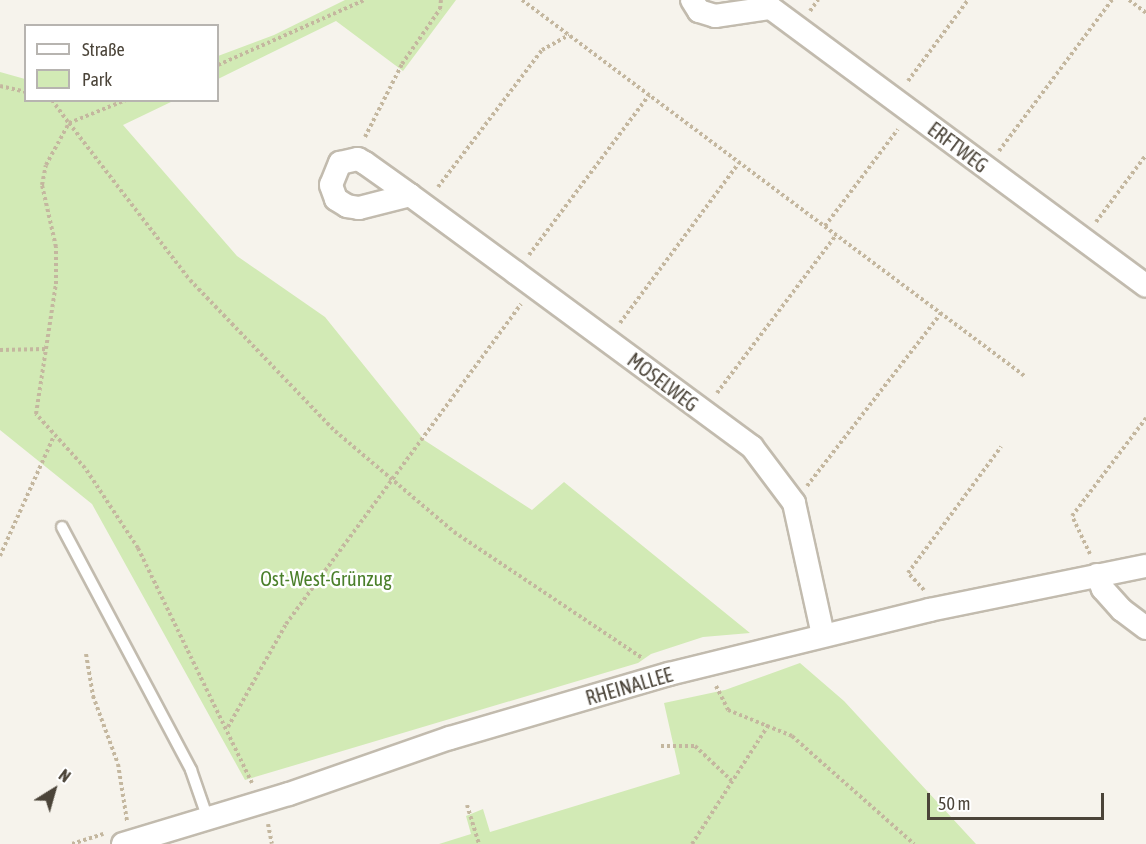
<!DOCTYPE html>
<html>
<head>
<meta charset="utf-8">
<style>
  body { margin:0 }
  #map { position:relative; width:1146px; height:844px; overflow:hidden; background:#f6f3ec; font-family:"Asap Condensed",sans-serif }
  div>[style] { position:absolute }
  [style*='--x'] { left:calc(var(--x)*1px); top:calc(var(--y)*1px); width:calc(var(--w)*1px); rotate:calc(var(--a)*1deg) }
  .green>* { inset:0; background:#d2eab5 }
  .path>* { height:4px; margin-top:-2px; transform-origin:0; background:repeating-linear-gradient(90deg,#c4b79f 0 3px,transparent 0 6px) }
  .roads { filter:drop-shadow(2px 0 #c2bbae) drop-shadow(-2px 0 #c2bbae) drop-shadow(0 2px #c2bbae) drop-shadow(0 -2px #c2bbae) }
  .lane>* { height:10px; margin:-5px; padding:0 5px; transform-origin:5px; border-radius:5px; background:#fff }
  .street>* { height:22px; margin:-11px; padding:0 11px; transform-origin:11px; border-radius:11px; background:#fff }
  span { translate:-50% -50%; white-space:nowrap; text-align:center; line-height:1.15; -webkit-text-stroke:5px #fff; paint-order:stroke }
  .street-label { font-size:20px; color:#4b4439 }
  .park-label { font-size:20px; color:#4a7f2a }
  .legend { position:absolute; left:24px; top:24px; width:195px; height:78px; box-sizing:border-box; background:#fff; border:2px solid #b7b4b0; margin:0; padding:8px 10px; list-style:none; font-size:18px; color:#4b4439 }
  .legend li { display:flex; align-items:center; gap:12px; height:30px }
  .legend b { width:30px; border:2px solid #b7b4b0 }
  .north { position:absolute; left:24px; top:760px; width:60px; height:60px; -webkit-text-stroke:4px #fff; paint-order:stroke; rotate:37deg; font-size:16px; font-weight:700; line-height:24px; text-align:center; color:#4b4439 }
  .north::after { content:''; display:block; margin:auto; width:21px; height:27px; background:#4b4439; clip-path:polygon(50% 0,100% 100%,50% 72%,0 100%) }
  .scale { position:absolute; left:927px; top:793px; width:177px; height:27px; box-sizing:border-box; border:3px solid #4b4439; border-top:0; padding-left:8px; font-size:18px; line-height:21px; white-space:nowrap; color:#4b4439; -webkit-text-stroke:4px #fff; paint-order:stroke }
</style>
</head>
<body>
<div id="map">
  <div class="green">
    <div style="clip-path:polygon(345px 0,456px 0,403px 71px,336px 21px,218px 79px,218px 56px,274px 35px)"></div>
    <div style="clip-path:polygon(0 72px,25px 79px,26px 100px,173px 101px,123px 125px,237px 256px,325px 317px,424px 440px,532px 510px,564px 482px,750px 633px,703px 637px,651px 654px,638px 663px,245px 780px,92px 504px,0 430px)"></div>
    <div style="clip-path:polygon(800px 663px,844px 701px,976px 844px,439px 844px,471px 834px,466px 816px,483px 809px,490px 832px,680px 774px,664px 703px,725px 690px)"></div>
  </div>
  <div class="path">
    <div style="--x:522;--y:0;--w:629;--a:36.8"></div>
    <div style="--x:1129;--y:0;--w:21;--a:37"></div>
    <div style="--x:810;--y:11;--w:14;--a:-54"></div>
    <div style="--x:218;--y:65;--w:161;--a:-23.9"></div>
    <div style="--x:908;--y:81;--w:101;--a:-53.5"></div>
    <div style="--x:0;--y:86;--w:27;--a:13"></div>
    <div style="--x:52;--y:100;--w:29;--a:54"></div>
    <div style="--x:69;--y:123;--w:61;--a:-22"></div>
    <div style="--x:365;--y:137;--w:82;--a:-63.1"></div>
    <div style="--x:402;--y:64;--w:67;--a:-55.4"></div>
    <div style="--x:440;--y:9;--w:9;--a:-84"></div>
    <div style="--x:999;--y:151;--w:189;--a:-53.2"></div>
    <div style="--x:438;--y:187;--w:172;--a:-52.8"></div>
    <div style="--x:542;--y:50;--w:31;--a:-29"></div>
    <div style="--x:1096;--y:222;--w:84;--a:-53.3"></div>
    <div style="--x:825;--y:226;--w:121;--a:-53"></div>
    <div style="--x:529;--y:255;--w:200;--a:-53.1"></div>
    <div style="--x:620;--y:323;--w:199;--a:-53.4"></div>
    <div style="--x:0;--y:350;--w:45;--a:-1.3"></div>
    <div style="--x:717;--y:393;--w:198;--a:-53"></div>
    <div style="--x:807;--y:486;--w:219;--a:-52.2"></div>
    <div style="--x:1090;--y:554;--w:42;--a:-115.3"></div>
    <div style="--x:1072;--y:516;--w:123;--a:-52.9"></div>
    <div style="--x:0;--y:556;--w:132;--a:-65.8"></div>
    <div style="--x:924;--y:590;--w:23;--a:-133"></div>
    <div style="--x:908;--y:573;--w:157;--a:-53.6"></div>
    <div style="--x:86;--y:654;--w:43;--a:80.5"></div>
    <div style="--x:93;--y:696;--w:72;--a:69.8"></div>
    <div style="--x:118;--y:764;--w:58;--a:81"></div>
    <div style="--x:716;--y:686;--w:27;--a:63"></div>
    <div style="--x:728;--y:710;--w:69;--a:22.1"></div>
    <div style="--x:792;--y:736;--w:163;--a:41.5"></div>
    <div style="--x:228;--y:727;--w:118;--a:-60.6"></div>
    <div style="--x:286;--y:624;--w:397;--a:-53.7"></div>
    <div style="--x:661;--y:746;--w:34;--a:0"></div>
    <div style="--x:695;--y:746;--w:50;--a:43.4"></div>
    <div style="--x:252;--y:783;--w:261;--a:-115.9"></div>
    <div style="--x:138;--y:548;--w:96;--a:-123.5"></div>
    <div style="--x:85;--y:468;--w:73;--a:-132.2"></div>
    <div style="--x:36;--y:414;--w:132;--a:-81.3"></div>
    <div style="--x:56;--y:284;--w:37;--a:-90"></div>
    <div style="--x:56;--y:247;--w:64;--a:-102.7"></div>
    <div style="--x:42;--y:185;--w:20;--a:-79"></div>
    <div style="--x:46;--y:165;--w:48;--a:-61.3"></div>
    <div style="--x:69;--y:123;--w:198;--a:52.4"></div>
    <div style="--x:190;--y:280;--w:209;--a:46.2"></div>
    <div style="--x:335;--y:431;--w:156;--a:40.3"></div>
    <div style="--x:454;--y:532;--w:226;--a:33.8"></div>
    <div style="--x:467;--y:805;--w:41;--a:72.9"></div>
    <div style="--x:268;--y:824;--w:20;--a:79"></div>
    <div style="--x:72;--y:844;--w:33;--a:-18"></div>
    <div style="--x:692;--y:844;--w:143;--a:-57.3"></div>
  </div>
  <div class="roads">
    <div class="lane">
      <div style="--x:62;--y:527;--w:275;--a:62"></div>
      <div style="--x:191;--y:770;--w:52;--a:70.9"></div>
    </div>
    <div class="street">
      <div style="--x:692;--y:0;--w:13;--a:58"></div>
      <div style="--x:699;--y:11;--w:17;--a:17"></div>
      <div style="--x:715;--y:16;--w:56;--a:-8.3"></div>
      <div style="--x:760;--y:0;--w:480;--a:36.5"></div>
      <div style="--x:410;--y:195;--w:53;--a:165.7"></div>
      <div style="--x:359;--y:208;--w:12;--a:-171"></div>
      <div style="--x:347;--y:206;--w:13;--a:-148"></div>
      <div style="--x:336;--y:199;--w:15;--a:-110"></div>
      <div style="--x:331;--y:185;--w:24;--a:-68"></div>
      <div style="--x:340;--y:163;--w:18;--a:-13"></div>
      <div style="--x:358;--y:159;--w:8;--a:30"></div>
      <div style="--x:365;--y:163;--w:55;--a:35.4"></div>
      <div style="--x:410;--y:195;--w:132;--a:36.3"></div>
      <div style="--x:516;--y:273;--w:293;--a:36.4"></div>
      <div style="--x:752;--y:447;--w:70;--a:53.1"></div>
      <div style="--x:794;--y:503;--w:135;--a:77.6"></div>
      <div style="--x:1097;--y:575;--w:15;--a:67"></div>
      <div style="--x:1103;--y:589;--w:28;--a:48"></div>
      <div style="--x:1122;--y:610;--w:30;--a:37"></div>
      <div style="--x:123;--y:844;--w:173;--a:-16.8"></div>
      <div style="--x:289;--y:794;--w:170;--a:-19.2"></div>
      <div style="--x:450;--y:738;--w:228;--a:-16.3"></div>
      <div style="--x:669;--y:674;--w:268;--a:-13.8"></div>
      <div style="--x:929;--y:610;--w:221;--a:-11.5"></div>
    </div>
  </div>
  <div class="street-label">
    <span style="left:958px;top:147px;rotate:37deg">ERFTWEG</span>
    <span style="left:663px;top:382px;rotate:37deg">MOSELWEG</span>
    <span style="left:629px;top:686px;rotate:-16deg">RHEINALLEE</span>
  </div>
  <div class="park-label">
    <span style="left:326px;top:578px">Ost-West-Grünzug</span>
  </div>
  <ul class="legend">
  <li><b style="height:8px;background:#fff"></b>Straße</li>
  <li><b style="height:16px;background:#d2eab5"></b>Park</li>
  </ul>
  <div class="north">N</div>
  <div class="scale">50 m</div>
</div>
</body>
</html>
